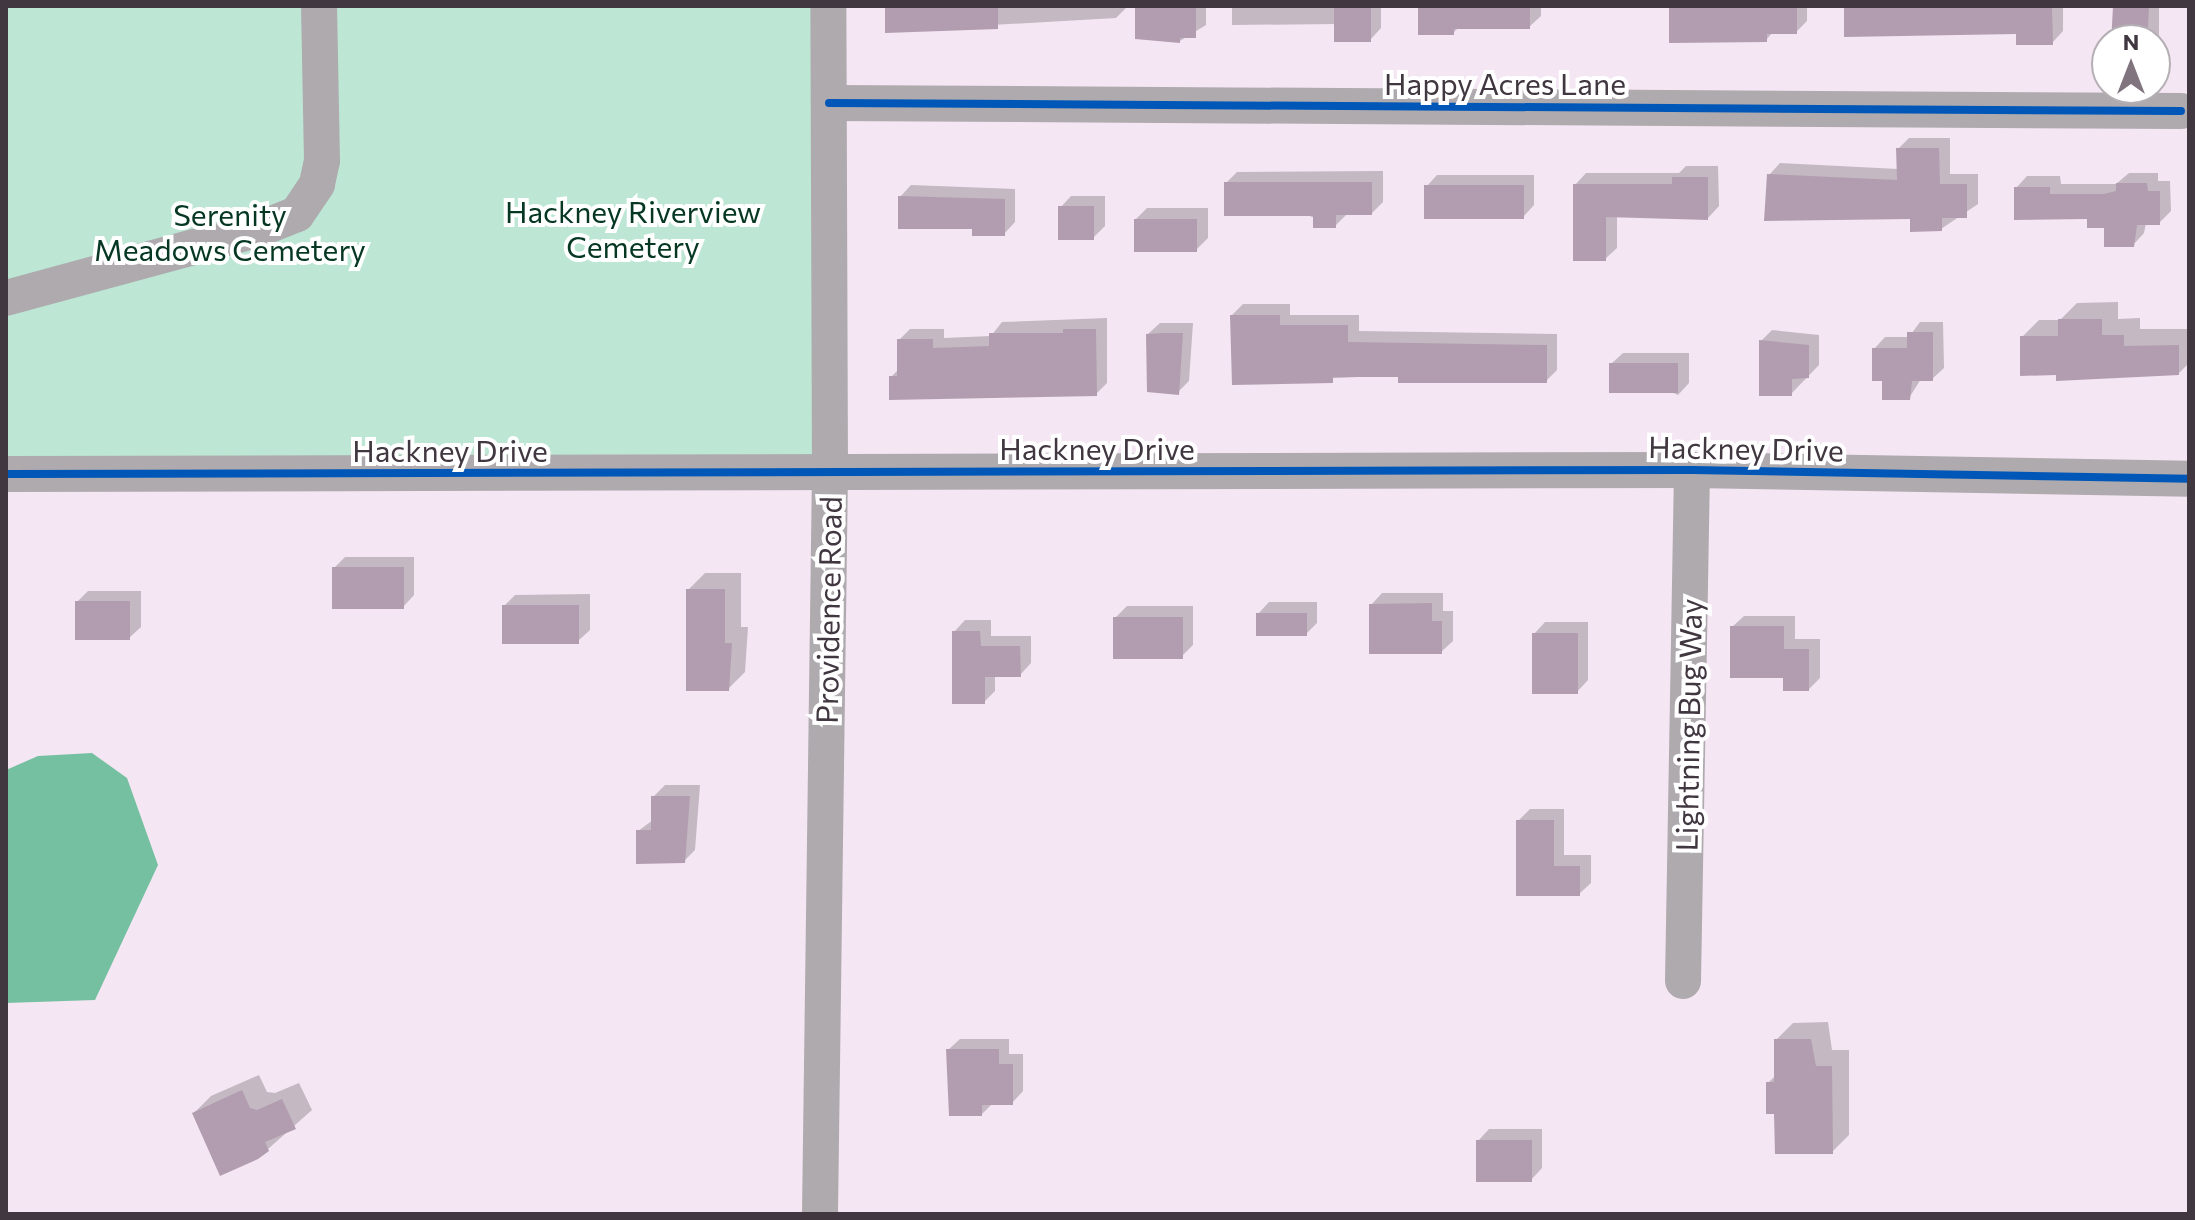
<!DOCTYPE html>
<html>
<head>
<meta charset="utf-8">
<style>
  body { margin:0 }
  #map { position:relative; width:2195px; height:1220px; overflow:hidden; background:#f5e6f3; font-family:Commissioner,sans-serif }
  div>[style] { position:absolute }
  [style*='--x'] { left:calc(var(--x)*1px); top:calc(var(--y)*1px); width:calc(var(--w)*1px); rotate:calc(var(--a)*1deg) }
  .green>* { inset:0; background:#bde7d4; transform-origin:0 0 }
  .water>* { inset:0; background:#76c0a2 }
  .shadow>* { inset:0; background:#0003; transform-origin:0 0 }
  .building>* { inset:0; background:#b19daf; transform-origin:0 0 }
  .minor>* { height:36px; margin:-18px; padding:0 18px; transform-origin:18px; border-radius:18px; background:#aeaaae }
  .cycleway>* { height:8px; margin:-4px; padding:0 4px; transform-origin:4px; border-radius:4px; background:#0057b8 }
  span { translate:-50% -50%; white-space:nowrap; text-align:center; line-height:1.15; -webkit-text-stroke:8px #fff; paint-order:stroke }
  .street-label { font-size:30px; color:#413740 }
  .park-label { font-size:30px; color:#053723 }
  .frame { position:absolute; inset:0; border:8px solid #413740; pointer-events:none }
  .north { position:absolute; left:2091px; top:24px; width:80px; height:80px; box-sizing:border-box; background:#fff; border:2px solid #b3afb3; border-radius:50%; rotate:0deg; font-size:22px; font-weight:700; line-height:32px; text-align:center; color:#413740 }
  .north::after { content:''; display:block; margin:auto; width:28px; height:36px; background:#80747f; clip-path:polygon(50% 0,100% 100%,50% 72%,0 100%) }
</style>
</head>
<body>
<div id="map">
  <div class="green">
    <div style="left:6px;top:6px;width:806px;height:466px"></div>
  </div>
  <div class="water">
    <div style="clip-path:polygon(92px 753px,127px 778px,158px 865px,95px 1000px,6px 1003px,6px 770px,38px 756px)"></div>
  </div>
  <div class="shadow">
    <div style="clip-path:polygon(887px 6px,1127px 6px,1127px 7px,1116px 18px,887px 31px)"></div>
    <div style="clip-path:polygon(1137px 6px,1206px 6px,1206px 25px,1180px 41px)"></div>
    <div style="clip-path:polygon(1232px 6px,1381px 6px,1381px 28px,1370px 40px,1336px 24px,1232px 25px)"></div>
    <div style="clip-path:polygon(1420px 6px,1541px 6px,1541px 16px,1529px 27px,1459px 27px,1453px 33px)"></div>
    <div style="clip-path:polygon(1671px 6px,1807px 6px,1807px 21px,1796px 32px,1773px 32px,1766px 40px)"></div>
    <div style="clip-path:polygon(1846px 6px,2063px 6px,2063px 31px,2052px 43px,2018px 32px)"></div>
    <div style="left:2115px;top:6px;width:44px;height:34px"></div>
    <div style="clip-path:polygon(1909px 138px,1950px 138px,1950px 174px,1978px 174px,1978px 204px,1941px 229px,1769px 175px,1780px 163px,1898px 169px,1898px 149px)"></div>
    <div style="clip-path:polygon(1686px 166px,1718px 166px,1719px 206px,1708px 218px,1617px 215px,1617px 248px,1605px 259px,1575px 185px,1586px 173px,1679px 173px)"></div>
    <div style="clip-path:polygon(1383px 171px,1383px 202px,1372px 213px,1347px 214px,1335px 226px,1226px 183px,1237px 172px)"></div>
    <div style="clip-path:polygon(2129px 173px,2158px 173px,2158px 181px,2170px 181px,2171px 211px,2159px 223px,2146px 223px,2144px 233px,2133px 245px,2089px 217px,2016px 188px,2027px 176px,2060px 176px,2061px 184px,2116px 184px)"></div>
    <div style="clip-path:polygon(1437px 175px,1534px 175px,1534px 205px,1523px 217px,1426px 187px)"></div>
    <div style="clip-path:polygon(911px 185px,1015px 189px,1015px 222px,1004px 234px,900px 197px)"></div>
    <div style="clip-path:polygon(1071px 196px,1105px 196px,1105px 226px,1093px 238px,1060px 208px)"></div>
    <div style="clip-path:polygon(1147px 208px,1208px 208px,1208px 238px,1196px 250px,1136px 219px)"></div>
    <div style="clip-path:polygon(2118px 302px,2118px 319px,2140px 318px,2140px 329px,2189px 329px,2189px 363px,2179px 373px,2058px 373px,2022px 337px,2039px 320px,2060px 320px,2077px 303px)"></div>
    <div style="clip-path:polygon(1243px 304px,1290px 304px,1290px 315px,1359px 315px,1359px 331px,1557px 334px,1557px 370px,1546px 381px,1400px 375px,1234px 383px,1232px 315px)"></div>
    <div style="clip-path:polygon(1107px 318px,1107px 383px,1096px 394px,891px 377px,899px 369px,899px 340px,910px 329px,944px 329px,944px 338px,991px 336px,1002px 322px)"></div>
    <div style="clip-path:polygon(1920px 322px,1943px 322px,1944px 368px,1932px 379px,1921px 379px,1909px 398px,1884px 379px,1874px 349px,1885px 337px,1909px 337px)"></div>
    <div style="clip-path:polygon(1160px 323px,1193px 323px,1189px 381px,1178px 392px,1148px 334px)"></div>
    <div style="clip-path:polygon(1772px 330px,1819px 335px,1819px 365px,1791px 394px,1761px 341px)"></div>
    <div style="clip-path:polygon(1623px 353px,1689px 353px,1689px 383px,1678px 395px,1611px 364px)"></div>
    <div style="clip-path:polygon(345px 557px,414px 557px,414px 595px,403px 607px,334px 568px)"></div>
    <div style="clip-path:polygon(705px 573px,741px 573px,741px 627px,748px 627px,745px 672px,728px 689px,688px 590px)"></div>
    <div style="clip-path:polygon(88px 591px,141px 591px,141px 627px,129px 638px,77px 602px)"></div>
    <div style="clip-path:polygon(1382px 593px,1443px 593px,1443px 611px,1453px 611px,1453px 641px,1441px 652px,1371px 605px)"></div>
    <div style="clip-path:polygon(590px 594px,590px 630px,578px 641px,504px 606px,515px 595px)"></div>
    <div style="clip-path:polygon(1269px 602px,1317px 602px,1317px 623px,1306px 634px,1258px 614px)"></div>
    <div style="clip-path:polygon(1127px 606px,1193px 606px,1193px 645px,1182px 656px,1115px 618px)"></div>
    <div style="clip-path:polygon(1744px 616px,1795px 616px,1795px 639px,1820px 639px,1820px 678px,1809px 689px,1785px 676px,1732px 627px)"></div>
    <div style="clip-path:polygon(965px 620px,991px 620px,991px 636px,1031px 636px,1031px 663px,1020px 675px,995px 675px,995px 691px,984px 702px,954px 632px)"></div>
    <div style="clip-path:polygon(1545px 622px,1588px 622px,1588px 680px,1577px 692px,1534px 634px)"></div>
    <div style="clip-path:polygon(665px 785px,700px 785px,695px 850px,684px 861px,638px 831px,653px 820px,653px 797px)"></div>
    <div style="clip-path:polygon(1530px 809px,1564px 809px,1564px 855px,1591px 855px,1591px 883px,1579px 894px,1518px 894px,1518px 821px)"></div>
    <div style="clip-path:polygon(1828px 1022px,1832px 1050px,1849px 1050px,1849px 1135px,1832px 1152px,1776px 1112px,1768px 1083px,1776px 1075px,1776px 1040px,1793px 1023px)"></div>
    <div style="clip-path:polygon(960px 1039px,1009px 1039px,1009px 1054px,1023px 1054px,1023px 1091px,1012px 1103px,993px 1103px,982px 1114px,948px 1050px)"></div>
    <div style="clip-path:polygon(259px 1075px,267px 1092px,275px 1093px,299px 1083px,312px 1110px,268px 1149px,194px 1113px,211px 1096px)"></div>
    <div style="clip-path:polygon(1489px 1129px,1542px 1129px,1542px 1168px,1531px 1180px,1478px 1141px)"></div>
  </div>
  <div class="building">
    <div style="clip-path:polygon(885px 6px,998px 6px,998px 29px,885px 33px)"></div>
    <div style="clip-path:polygon(1135px 6px,1196px 6px,1196px 38px,1180px 38px,1180px 43px,1135px 39px)"></div>
    <div style="left:1334px;top:6px;width:37px;height:36px"></div>
    <div style="clip-path:polygon(1418px 6px,1530px 6px,1530px 29px,1454px 29px,1454px 35px,1418px 35px)"></div>
    <div style="clip-path:polygon(1669px 6px,1797px 6px,1797px 34px,1767px 34px,1767px 42px,1669px 43px)"></div>
    <div style="clip-path:polygon(1844px 6px,2052px 6px,2053px 45px,2016px 45px,2016px 34px,1844px 37px)"></div>
    <div style="left:2113px;top:6px;width:36px;height:34px;rotate:3deg"></div>
    <div style="clip-path:polygon(1896px 148px,1939px 148px,1940px 184px,1967px 184px,1967px 218px,1942px 218px,1942px 231px,1910px 232px,1910px 219px,1764px 221px,1767px 174px,1897px 180px)"></div>
    <div style="clip-path:polygon(1672px 177px,1708px 177px,1708px 220px,1606px 217px,1606px 261px,1573px 261px,1573px 184px,1672px 184px)"></div>
    <div style="clip-path:polygon(1224px 182px,1372px 182px,1372px 215px,1336px 215px,1336px 228px,1313px 228px,1313px 216px,1224px 216px)"></div>
    <div style="clip-path:polygon(2116px 183px,2147px 183px,2148px 191px,2160px 191px,2160px 225px,2137px 225px,2134px 247px,2104px 247px,2104px 228px,2087px 228px,2087px 219px,2014px 220px,2014px 187px,2050px 187px,2050px 194px,2104px 194px,2116px 191px)"></div>
    <div style="left:1524px;top:185px;width:34px;height:100px;rotate:90deg"></div>
    <div style="clip-path:polygon(898px 196px,1005px 199px,1005px 236px,972px 236px,972px 229px,898px 229px)"></div>
    <div style="left:1094px;top:206px;width:34px;height:36px;rotate:90deg"></div>
    <div style="left:1134px;top:219px;width:63px;height:33px"></div>
    <div style="clip-path:polygon(1230px 315px,1280px 315px,1280px 325px,1348px 325px,1348px 342px,1547px 345px,1547px 383px,1398px 383px,1398px 377px,1333px 377px,1333px 383px,1232px 385px)"></div>
    <div style="clip-path:polygon(2058px 319px,2102px 319px,2102px 335px,2124px 335px,2124px 346px,2179px 345px,2179px 375px,2056px 381px,2056px 375px,2020px 376px,2020px 336px,2058px 336px)"></div>
    <div style="clip-path:polygon(1063px 329px,1096px 329px,1097px 396px,889px 400px,889px 376px,897px 376px,897px 339px,933px 339px,933px 348px,989px 346px,989px 333px,1063px 333px)"></div>
    <div style="clip-path:polygon(1907px 332px,1933px 332px,1933px 381px,1912px 381px,1910px 400px,1882px 400px,1882px 381px,1872px 381px,1872px 348px,1907px 348px)"></div>
    <div style="clip-path:polygon(1163px 333px,1183px 333px,1179px 395px,1147px 392px,1146px 334px)"></div>
    <div style="clip-path:polygon(1759px 340px,1809px 345px,1809px 378px,1792px 379px,1792px 396px,1759px 396px)"></div>
    <div style="left:1609px;top:363px;width:69px;height:30px"></div>
    <div style="left:332px;top:567px;width:72px;height:42px"></div>
    <div style="clip-path:polygon(686px 589px,725px 589px,725px 643px,732px 643px,729px 691px,686px 691px)"></div>
    <div style="left:75px;top:601px;width:55px;height:39px"></div>
    <div style="clip-path:polygon(1432px 603px,1432px 621px,1442px 621px,1442px 654px,1369px 654px,1369px 604px)"></div>
    <div style="left:502px;top:605px;width:77px;height:39px"></div>
    <div style="left:1256px;top:613px;width:51px;height:23px"></div>
    <div style="left:1113px;top:617px;width:70px;height:42px"></div>
    <div style="clip-path:polygon(1730px 626px,1784px 626px,1784px 649px,1809px 649px,1809px 691px,1783px 691px,1783px 678px,1730px 678px)"></div>
    <div style="clip-path:polygon(952px 631px,980px 631px,981px 646px,1020px 646px,1021px 677px,985px 677px,985px 704px,952px 704px)"></div>
    <div style="left:1532px;top:633px;width:46px;height:61px"></div>
    <div style="clip-path:polygon(651px 796px,690px 796px,685px 863px,636px 864px,636px 830px,651px 830px)"></div>
    <div style="clip-path:polygon(1516px 820px,1554px 820px,1554px 866px,1580px 866px,1580px 896px,1516px 896px)"></div>
    <div style="clip-path:polygon(1774px 1039px,1811px 1039px,1816px 1066px,1832px 1066px,1833px 1154px,1775px 1154px,1774px 1114px,1766px 1114px,1766px 1082px,1774px 1082px)"></div>
    <div style="clip-path:polygon(946px 1049px,999px 1049px,999px 1064px,1013px 1064px,1013px 1105px,982px 1105px,982px 1116px,949px 1116px)"></div>
    <div style="clip-path:polygon(242px 1090px,250px 1108px,257px 1110px,282px 1099px,296px 1129px,265px 1142px,269px 1151px,258px 1159px,220px 1176px,192px 1113px)"></div>
    <div style="left:1476px;top:1140px;width:56px;height:42px"></div>
  </div>
  <div class="minor">
    <div style="--x:829;--y:103;--w:1352;--a:0.34"></div>
    <div style="--x:6;--y:298;--w:260;--a:-15.2"></div>
    <div style="--x:257;--y:230;--w:43;--a:-21.8"></div>
    <div style="--x:297;--y:214;--w:36;--a:-56"></div>
    <div style="--x:317;--y:184;--w:24;--a:-78"></div>
    <div style="--x:322;--y:161;--w:155;--a:-91.1"></div>
    <div style="--x:6;--y:474;--w:1686;--a:-0.14"></div>
    <div style="--x:1692;--y:470;--w:497;--a:1"></div>
    <div style="--x:1683;--y:981;--w:511;--a:-88.99"></div>
    <div style="--x:820;--y:1214;--w:741;--a:-89.23"></div>
    <div style="--x:830;--y:473;--w:467;--a:-90.2"></div>
  </div>
  <div class="cycleway">
    <div style="--x:829;--y:103;--w:1352;--a:0.34"></div>
    <div style="--x:6;--y:474;--w:1686;--a:-0.14"></div>
    <div style="--x:1692;--y:470;--w:497;--a:1"></div>
  </div>
  <div class="street-label">
    <span style="left:1505px;top:83px">Happy Acres Lane</span>
    <span style="left:1097px;top:448px">Hackney Drive</span>
    <span style="left:1746px;top:448px;rotate:1deg">Hackney Drive</span>
    <span style="left:450px;top:450px">Hackney Drive</span>
    <span style="left:828px;top:610px;rotate:-89deg">Providence Road</span>
    <span style="left:1688px;top:725px;rotate:-89deg">Lightning Bug Way</span>
  </div>
  <div class="park-label">
    <span style="left:633px;top:228px">Hackney Riverview<br>Cemetery</span>
    <span style="left:230px;top:231px">Serenity<br>Meadows Cemetery</span>
  </div>
  <div class="frame"></div>
  <div class="north">N</div>
</div>
</body>
</html>
